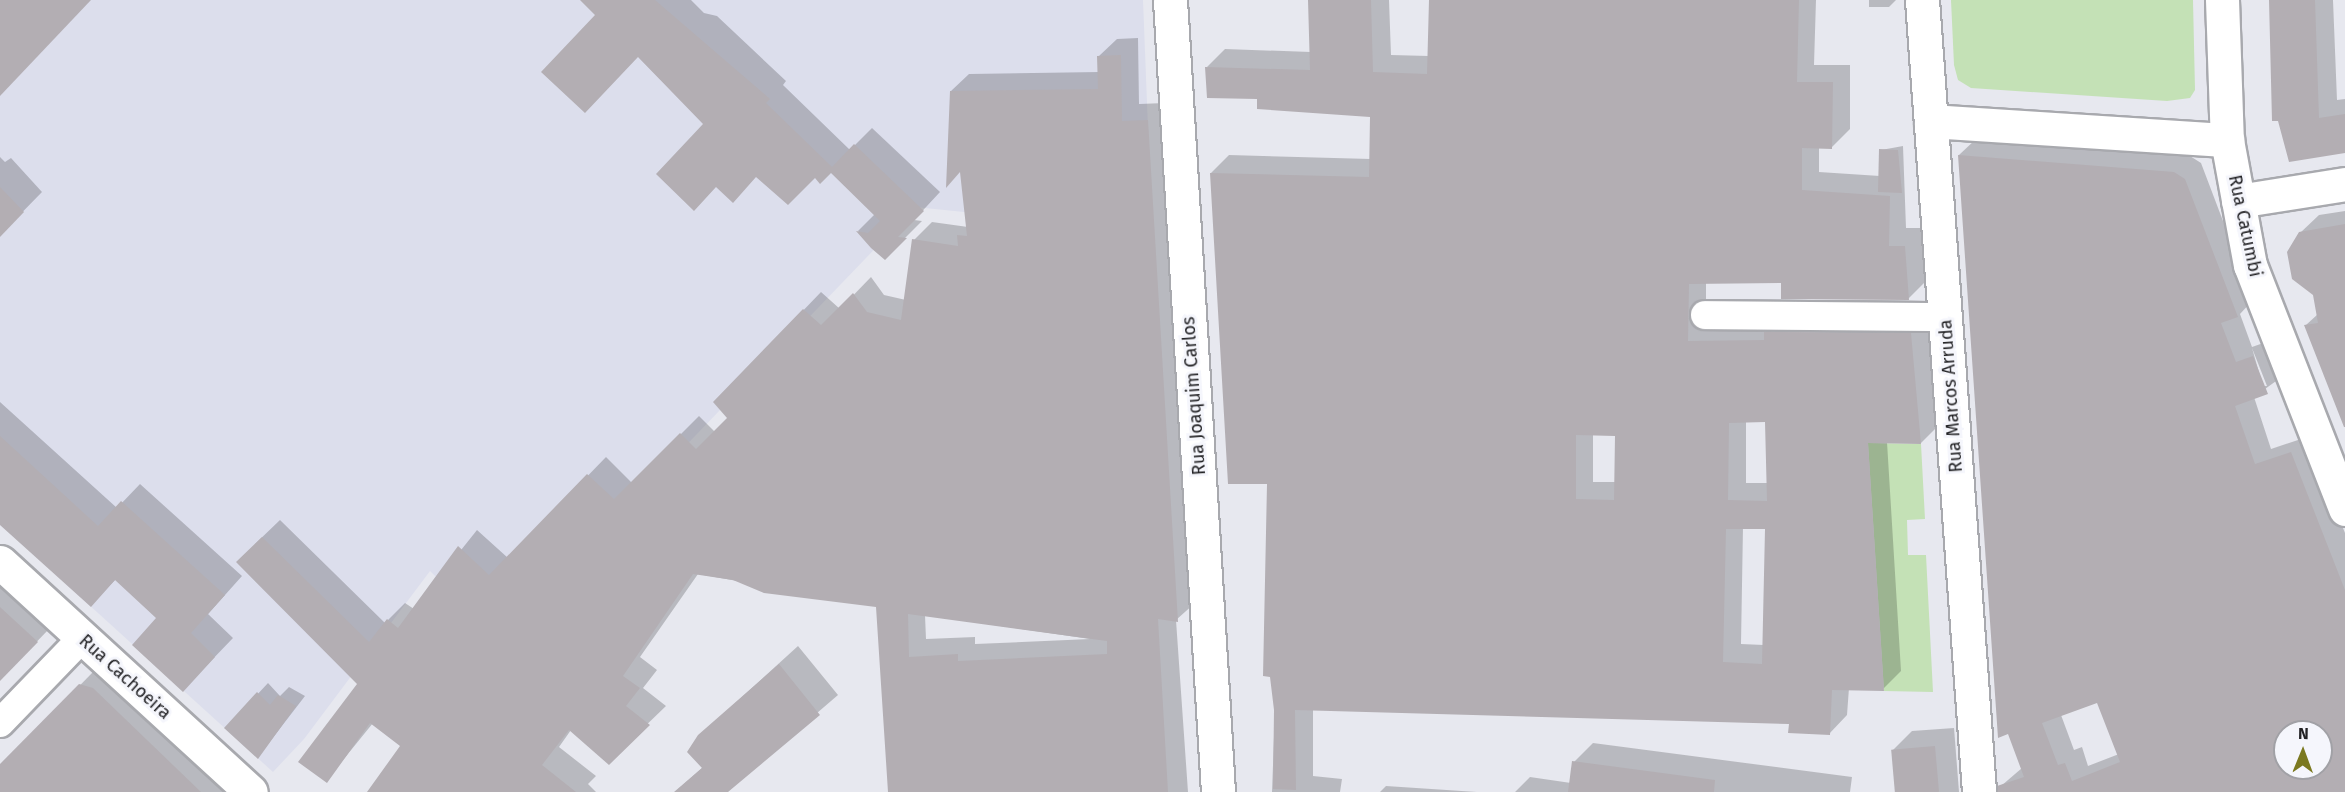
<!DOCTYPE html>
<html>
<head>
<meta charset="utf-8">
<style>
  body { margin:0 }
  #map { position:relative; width:2345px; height:792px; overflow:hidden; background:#e7e8ef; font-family:"Fira Sans",sans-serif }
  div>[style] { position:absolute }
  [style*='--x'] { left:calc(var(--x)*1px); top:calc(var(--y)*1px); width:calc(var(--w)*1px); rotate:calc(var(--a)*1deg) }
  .built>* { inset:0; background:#dcdeec }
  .green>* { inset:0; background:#c4e1b6 }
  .shadow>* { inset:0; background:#0003 }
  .building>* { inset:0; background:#b3aeb3; transform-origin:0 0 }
  .roads { filter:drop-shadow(2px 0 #a8a9ae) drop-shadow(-2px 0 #a8a9ae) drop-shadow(0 2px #a8a9ae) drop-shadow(0 -2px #a8a9ae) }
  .minor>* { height:28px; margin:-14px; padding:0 14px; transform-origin:14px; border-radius:14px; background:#fff }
  .tertiary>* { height:33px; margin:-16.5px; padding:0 16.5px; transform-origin:16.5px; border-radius:16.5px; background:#fff }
  .secondary>* { height:33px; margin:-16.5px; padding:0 16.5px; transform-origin:16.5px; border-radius:16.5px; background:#fff }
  span { translate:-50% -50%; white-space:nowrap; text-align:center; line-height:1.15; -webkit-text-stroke:6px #f5f6fc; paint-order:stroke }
  .street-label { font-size:18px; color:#222225 }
  .north { position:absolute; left:2273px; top:720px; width:60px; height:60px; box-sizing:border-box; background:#f5f6fc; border:2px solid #a1a1a6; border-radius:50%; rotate:1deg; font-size:16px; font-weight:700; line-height:24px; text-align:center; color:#222225 }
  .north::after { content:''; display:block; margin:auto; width:21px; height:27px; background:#7b7920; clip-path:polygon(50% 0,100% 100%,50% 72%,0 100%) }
</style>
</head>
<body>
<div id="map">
  <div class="built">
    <div style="clip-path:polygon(0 0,1143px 0,1152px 231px,915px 207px,500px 639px,430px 571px,304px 739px,273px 772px,0 524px)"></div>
  </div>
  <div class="green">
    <div style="clip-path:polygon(1951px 0,2193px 0,2195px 90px,2190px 98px,2167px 101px,1971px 88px,1958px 80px,1954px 65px)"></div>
    <div style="clip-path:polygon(1868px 443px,1921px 444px,1925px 519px,1907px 520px,1908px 555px,1926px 555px,1933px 692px,1884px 691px)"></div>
  </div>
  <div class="shadow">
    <div style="clip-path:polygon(582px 0,691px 0,704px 13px,717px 16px,786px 81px,783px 85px,850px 150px,872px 128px,940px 192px,914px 220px,922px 221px,885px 258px,858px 231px,875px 214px,831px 171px,757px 176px,717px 185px,705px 124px)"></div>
    <div style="clip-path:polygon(evenodd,1310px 0,1389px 0,1391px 55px,1429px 56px,1430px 0,1816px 0,1814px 65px,1850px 65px,1850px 129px,1832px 147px,1819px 147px,1819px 172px,1880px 176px,1881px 150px,1903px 146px,1906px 228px,1923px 228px,1926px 281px,1908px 299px,1783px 282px,1706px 282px,1706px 324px,1929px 316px,1939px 425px,1921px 443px,1887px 442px,1901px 671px,1883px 689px,1849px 688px,1847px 715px,1829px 734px,1791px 723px,1313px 709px,1313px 776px,1342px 779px,1340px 792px,1272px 792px,1275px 710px,1268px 483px,1211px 173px,1229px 155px,1371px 159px,1372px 116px,1259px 98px,1207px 67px,1225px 49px,1311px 52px,1310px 0,1746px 421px,1767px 421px,1768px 483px,1746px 483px,1746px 421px,1310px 0,1593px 434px,1616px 435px,1615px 482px,1593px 482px,1593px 434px,1310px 0,1743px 527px,1766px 527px,1764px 645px,1741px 644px,1743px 527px)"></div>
    <div style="clip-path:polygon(1869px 0,1896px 0,1889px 7px,1869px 7px)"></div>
    <div style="clip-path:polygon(2270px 0,2333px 0,2337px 100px,2345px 99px,2345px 151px,2290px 160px)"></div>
    <div style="clip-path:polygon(evenodd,1138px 38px,1139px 104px,1165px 103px,1195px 603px,1176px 620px,1188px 792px,890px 792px,877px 606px,698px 574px,640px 657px,657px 670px,643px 688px,666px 706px,608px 762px,571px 730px,559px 747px,596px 776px,588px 784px,596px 792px,369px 792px,402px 746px,373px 723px,326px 781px,359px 683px,255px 544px,280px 520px,385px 623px,405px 603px,414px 609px,477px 530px,508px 558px,606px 457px,632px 483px,699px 416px,715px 432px,729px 418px,715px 402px,821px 292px,840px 309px,871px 277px,884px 295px,906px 300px,914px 240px,932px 222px,968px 227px,951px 91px,969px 74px,1099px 72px,1099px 56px,1117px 39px,1138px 38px,925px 615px,1090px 639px,975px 644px,975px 637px,926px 639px,925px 615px)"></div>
    <div style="clip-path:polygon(evenodd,1976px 139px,2190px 156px,2201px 163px,2253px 300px,2240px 314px,2252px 347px,2269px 341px,2283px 376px,2254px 397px,2271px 449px,2307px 437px,2345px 533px,2345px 792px,2004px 792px,2001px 786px,2022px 768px,1959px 155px,1976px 139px,2252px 348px,2267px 386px,2263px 386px,2252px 348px,1976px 139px,2098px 702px,2119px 754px,2088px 766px,2082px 747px,2074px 750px,2061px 715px,2098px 702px,1976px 139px,2285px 732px,2321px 732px,2321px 768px,2285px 768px,2285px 732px)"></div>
    <div style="clip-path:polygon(0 157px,5px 162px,11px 158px,42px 192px,0 235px)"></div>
    <div style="clip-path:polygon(2345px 211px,2345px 425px,2306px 325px,2318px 314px,2300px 233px,2319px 215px)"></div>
    <div style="clip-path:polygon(0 402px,117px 508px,140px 484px,242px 576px,208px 614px,233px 638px,183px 690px,158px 618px,116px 579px,91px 605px,0 522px)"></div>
    <div style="clip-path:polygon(0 584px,49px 629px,0 680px)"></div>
    <div style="clip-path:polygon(798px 646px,838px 695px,725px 792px,675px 792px,703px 767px,699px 736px)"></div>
    <div style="clip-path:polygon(93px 672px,106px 675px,232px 792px,0 792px,0 767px)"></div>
    <div style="clip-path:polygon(268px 683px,280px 696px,289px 687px,305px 696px,258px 757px,226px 728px)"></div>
    <div style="clip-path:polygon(1954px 728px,1959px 792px,1896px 792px,1893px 750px,1912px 731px)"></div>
    <div style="clip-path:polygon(1593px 743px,1852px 777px,1850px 792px,1515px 792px,1530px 777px,1571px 783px,1574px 762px)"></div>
    <div style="clip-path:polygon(1386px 786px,1477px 792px,1380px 792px)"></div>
  </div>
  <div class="building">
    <div style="clip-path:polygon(0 0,91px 0,0 96px)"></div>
    <div style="clip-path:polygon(580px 0,655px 0,770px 99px,766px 103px,832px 167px,854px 144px,924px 211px,898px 237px,907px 238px,885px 260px,871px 248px,856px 231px,868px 233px,880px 221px,831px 173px,820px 184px,815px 178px,788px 205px,756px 177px,733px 203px,716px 187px,694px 211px,656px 174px,703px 124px,638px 57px,585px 113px,541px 72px,595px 15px)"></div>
    <div style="clip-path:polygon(evenodd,1308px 0,1371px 0,1373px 72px,1427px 74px,1429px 0,1799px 0,1797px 82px,1833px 82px,1832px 149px,1802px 148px,1802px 190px,1890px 196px,1889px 246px,1905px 246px,1909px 300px,1781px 299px,1781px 283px,1689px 284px,1688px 341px,1764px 340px,1764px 332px,1911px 333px,1921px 444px,1868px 443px,1884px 691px,1832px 690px,1830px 735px,1788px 733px,1789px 724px,1295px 710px,1296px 790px,1273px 789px,1274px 710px,1270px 677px,1263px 676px,1267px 484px,1228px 484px,1210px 173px,1369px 177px,1370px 117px,1257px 109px,1257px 99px,1207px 98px,1205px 67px,1310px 70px,1308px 0,1765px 422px,1767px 501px,1728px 500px,1729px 423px,1765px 422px,1308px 0,1576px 435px,1615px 436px,1614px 500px,1576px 499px,1576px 435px,1308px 0,1726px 529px,1765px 529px,1762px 664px,1723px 662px,1726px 529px)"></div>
    <div style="clip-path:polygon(2269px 0,2315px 0,2319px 118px,2345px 114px,2345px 153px,2289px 162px,2278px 121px,2272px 121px)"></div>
    <div style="clip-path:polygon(evenodd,1121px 55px,1122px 121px,1148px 120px,1178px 622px,1158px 619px,1168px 792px,888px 792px,876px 607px,764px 593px,733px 580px,693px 574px,623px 676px,640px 688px,626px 706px,650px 725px,609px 765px,569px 730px,542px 765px,576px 792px,367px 792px,400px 746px,370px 723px,327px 783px,298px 762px,357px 684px,236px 562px,262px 537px,369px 642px,387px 619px,398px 628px,458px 546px,489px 575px,587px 474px,614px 499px,680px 433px,696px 449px,727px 418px,713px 402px,803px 309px,821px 325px,853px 293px,867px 312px,901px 320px,912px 239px,958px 246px,957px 235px,967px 236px,960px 172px,946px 188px,950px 91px,1098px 89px,1097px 56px,1121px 55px,908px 614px,1107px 641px,1107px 654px,958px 661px,958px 654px,909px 657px,908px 614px)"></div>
    <div style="clip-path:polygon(1879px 149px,1898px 150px,1902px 193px,1878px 192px)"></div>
    <div style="clip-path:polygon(evenodd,1958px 155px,2174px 172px,2185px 179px,2238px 317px,2221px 323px,2236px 362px,2253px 356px,2268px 394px,2235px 406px,2255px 464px,2291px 452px,2345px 590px,2345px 792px,1998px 792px,1997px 786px,2024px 777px,2008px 734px,1998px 738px,1958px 155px,2097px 703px,2120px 762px,2072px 781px,2065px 763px,2058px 765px,2042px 723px,2097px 703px,1958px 155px,2285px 732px,2321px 732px,2321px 768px,2285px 768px,2285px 732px)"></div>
    <div style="clip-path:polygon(0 187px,24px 212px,0 237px)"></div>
    <div style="clip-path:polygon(2345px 224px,2345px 427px,2344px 427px,2304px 325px,2318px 323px,2313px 295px,2292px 279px,2287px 252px,2299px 232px)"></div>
    <div style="clip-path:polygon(0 436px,98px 526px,121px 501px,225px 595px,191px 633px,215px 657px,183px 692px,132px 645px,156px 618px,115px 580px,91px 607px,0 525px)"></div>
    <div style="clip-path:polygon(0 607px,38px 642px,0 681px)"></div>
    <div style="clip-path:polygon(779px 664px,820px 715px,728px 792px,674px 792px,702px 768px,687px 752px,698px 735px)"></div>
    <div style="clip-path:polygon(79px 684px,93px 688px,201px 792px,0 792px,0 764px)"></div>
    <div style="clip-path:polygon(257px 692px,270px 705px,278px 695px,296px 706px,258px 759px,224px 728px)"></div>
    <div style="left:1935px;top:746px;width:46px;height:44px;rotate:85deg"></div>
    <div style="clip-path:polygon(1572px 761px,1715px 780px,1714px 792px,1568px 792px)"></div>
  </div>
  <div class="roads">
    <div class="minor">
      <div style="--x:1705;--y:315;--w:240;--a:0.5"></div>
      <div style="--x:0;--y:723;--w:118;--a:-46"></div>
    </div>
    <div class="tertiary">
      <div style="--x:1170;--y:0;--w:793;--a:86.53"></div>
      <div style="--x:0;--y:562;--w:340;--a:42.5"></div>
    </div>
    <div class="secondary">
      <div style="--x:1922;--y:0;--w:794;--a:85.88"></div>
      <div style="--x:2222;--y:0;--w:140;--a:88"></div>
      <div style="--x:2227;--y:140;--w:127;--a:79.6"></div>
      <div style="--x:2250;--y:265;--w:262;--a:68.7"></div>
      <div style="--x:1931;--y:121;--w:297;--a:3.7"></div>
      <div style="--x:2238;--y:201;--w:108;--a:-9"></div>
    </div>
  </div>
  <div class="street-label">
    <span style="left:2245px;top:226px;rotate:78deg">Rua Catumbi</span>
    <span style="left:1194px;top:396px;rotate:-94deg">Rua Joaquim Carlos</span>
    <span style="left:1951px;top:396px;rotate:-94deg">Rua Marcos Arruda</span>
    <span style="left:125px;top:677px;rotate:42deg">Rua Cachoeira</span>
  </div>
  <div class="north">N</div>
</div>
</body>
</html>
